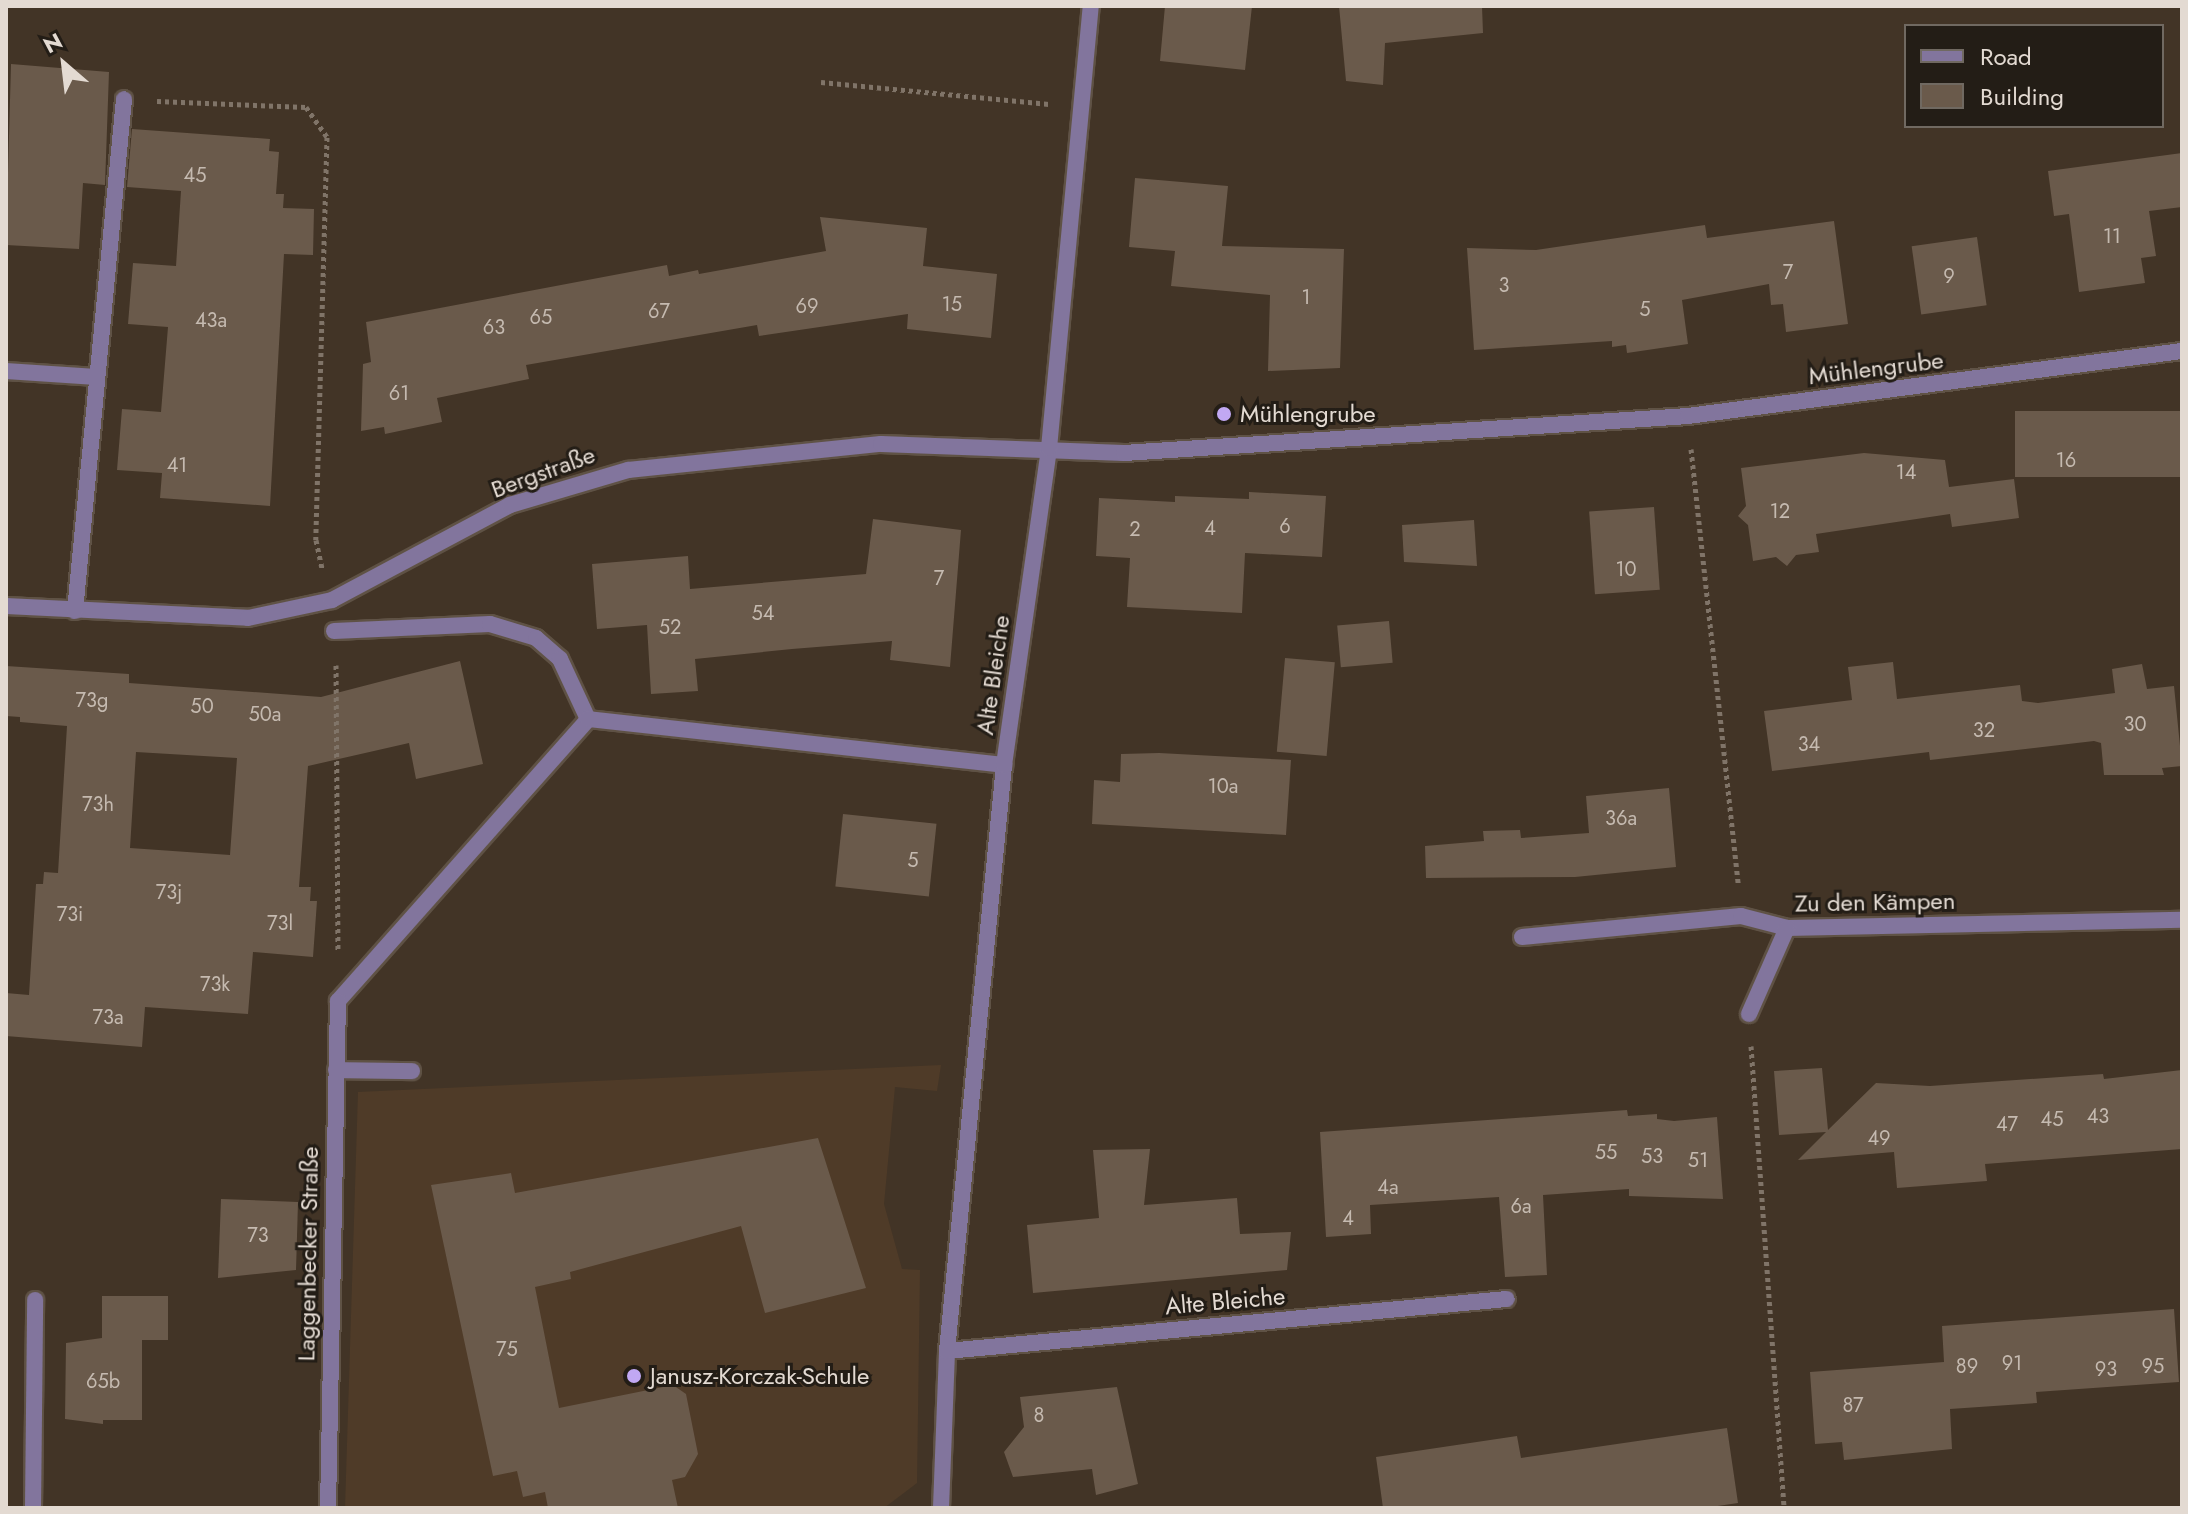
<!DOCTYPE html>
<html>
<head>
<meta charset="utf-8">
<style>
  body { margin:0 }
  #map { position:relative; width:2188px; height:1514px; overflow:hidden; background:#423426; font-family:Jost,sans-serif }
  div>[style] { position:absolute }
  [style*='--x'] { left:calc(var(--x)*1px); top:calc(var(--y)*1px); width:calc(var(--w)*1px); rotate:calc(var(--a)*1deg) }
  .built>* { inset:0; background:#4f3b28 }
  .building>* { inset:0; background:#6a5a4b; transform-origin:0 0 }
  .path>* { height:5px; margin-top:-2.5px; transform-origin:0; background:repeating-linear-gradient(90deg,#807468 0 4px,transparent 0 8px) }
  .roads { filter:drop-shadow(2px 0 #5f5245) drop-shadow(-2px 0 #5f5245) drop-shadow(0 2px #5f5245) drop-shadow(0 -2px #5f5245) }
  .lane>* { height:16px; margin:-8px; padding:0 8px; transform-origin:8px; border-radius:8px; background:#82759d }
  .street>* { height:16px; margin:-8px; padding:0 8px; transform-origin:8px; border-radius:8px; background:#82759d }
  .dots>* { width:22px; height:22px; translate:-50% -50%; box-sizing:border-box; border:4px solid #231d16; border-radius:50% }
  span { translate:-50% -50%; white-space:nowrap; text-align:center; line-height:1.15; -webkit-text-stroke:6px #231d16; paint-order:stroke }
  .number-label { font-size:20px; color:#c5bab0 }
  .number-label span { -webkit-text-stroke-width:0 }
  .street-label { font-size:24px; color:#e3dad2 }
  .poi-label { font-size:24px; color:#e3dad2 }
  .left { translate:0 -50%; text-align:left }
  .frame { position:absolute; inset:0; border:8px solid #e3dad2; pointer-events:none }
  .legend { position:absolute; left:1904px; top:24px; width:260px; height:104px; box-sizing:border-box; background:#231d16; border:2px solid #706961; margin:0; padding:10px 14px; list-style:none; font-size:24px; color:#e3dad2 }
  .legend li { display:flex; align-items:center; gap:16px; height:40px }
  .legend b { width:40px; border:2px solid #706961 }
  .north { position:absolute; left:24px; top:24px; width:80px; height:80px; -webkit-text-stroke:6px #231d16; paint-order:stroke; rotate:332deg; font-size:22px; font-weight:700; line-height:32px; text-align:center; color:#e3dad2 }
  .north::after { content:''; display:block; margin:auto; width:28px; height:36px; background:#e3dad2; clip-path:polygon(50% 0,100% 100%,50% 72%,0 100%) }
</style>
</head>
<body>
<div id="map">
  <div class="built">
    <div style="clip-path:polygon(941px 1065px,937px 1091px,895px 1087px,884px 1204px,902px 1269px,920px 1270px,917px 1483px,884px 1508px,345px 1508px,358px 1092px)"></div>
  </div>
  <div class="building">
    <div style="clip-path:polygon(1165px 6px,1252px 6px,1245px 70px,1160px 61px)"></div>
    <div style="clip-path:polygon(1339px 6px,1482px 6px,1483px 33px,1385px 43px,1383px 85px,1346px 81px)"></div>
    <div style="clip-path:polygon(11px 64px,109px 72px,105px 185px,83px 183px,79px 249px,6px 245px)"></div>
    <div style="clip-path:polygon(132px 129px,270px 139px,269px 151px,279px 152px,276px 194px,284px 194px,283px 208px,314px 209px,313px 255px,284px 254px,270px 506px,160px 498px,162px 473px,117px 470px,122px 409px,161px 412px,168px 327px,128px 324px,133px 263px,176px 266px,181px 191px,127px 187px)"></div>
    <div style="clip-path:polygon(2182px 153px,2182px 207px,2149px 211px,2156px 256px,2141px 258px,2145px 283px,2079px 292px,2069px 214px,2054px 216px,2048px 171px)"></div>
    <div style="clip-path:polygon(1135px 178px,1228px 186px,1222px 246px,1344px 249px,1340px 368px,1268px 371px,1270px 295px,1171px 286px,1175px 251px,1129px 247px)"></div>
    <div style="clip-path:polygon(820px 217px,927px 228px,923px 266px,997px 274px,991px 338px,907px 329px,908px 314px,759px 336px,757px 325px,526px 365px,529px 379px,437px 398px,442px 422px,385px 434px,384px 427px,361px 431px,363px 364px,371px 362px,366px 322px,667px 265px,669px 276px,698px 270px,699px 274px,826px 251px)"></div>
    <div style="clip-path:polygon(1834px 221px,1848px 324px,1786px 332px,1783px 304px,1771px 305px,1769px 284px,1682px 300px,1688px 344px,1627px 353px,1626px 345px,1612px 347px,1612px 341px,1474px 350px,1467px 248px,1536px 250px,1705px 225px,1707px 238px)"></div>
    <div style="left:1977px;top:237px;width:69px;height:66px;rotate:82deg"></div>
    <div style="left:2182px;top:411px;width:66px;height:167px;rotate:90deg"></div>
    <div style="clip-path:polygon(1864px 453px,1945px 460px,1949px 487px,2014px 479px,2019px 518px,1952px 527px,1950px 514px,1816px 534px,1819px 552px,1796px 555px,1787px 566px,1776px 557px,1753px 561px,1748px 525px,1738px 516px,1746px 506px,1741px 468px)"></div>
    <div style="clip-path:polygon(1249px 492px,1326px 496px,1322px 557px,1245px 553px,1242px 613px,1127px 607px,1130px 558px,1096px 556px,1099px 498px,1175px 502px,1175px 496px,1249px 499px)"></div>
    <div style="left:1654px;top:507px;width:83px;height:65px;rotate:86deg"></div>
    <div style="clip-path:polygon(873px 519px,961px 530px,950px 667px,890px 660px,892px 641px,792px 649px,695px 659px,698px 691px,651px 694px,647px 625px,597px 629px,592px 564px,688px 556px,690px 589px,866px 574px)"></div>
    <div style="clip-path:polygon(1474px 520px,1477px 566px,1404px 562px,1402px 525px)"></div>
    <div style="left:1389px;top:621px;width:42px;height:52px;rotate:85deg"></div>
    <div style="left:1285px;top:658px;width:50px;height:94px;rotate:5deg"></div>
    <div style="clip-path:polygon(evenodd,460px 661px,483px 764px,416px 779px,409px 743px,308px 766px,299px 887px,311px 887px,310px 901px,317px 901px,313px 957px,253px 952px,248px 1014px,145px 1007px,142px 1047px,6px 1036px,6px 993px,29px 995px,36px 884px,43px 884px,44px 872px,58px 873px,67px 726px,20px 722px,20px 717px,6px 716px,6px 666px,129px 674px,129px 683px,321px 697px,460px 661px,136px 752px,237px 758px,230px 855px,130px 848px,136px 752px)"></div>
    <div style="clip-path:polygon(1893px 662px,1897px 699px,2020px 685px,2022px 701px,2038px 703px,2115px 693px,2112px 669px,2142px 664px,2147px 689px,2174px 686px,2182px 766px,2162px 768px,2164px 775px,2104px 775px,2101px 743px,2094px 741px,1930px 760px,1929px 752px,1772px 771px,1764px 711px,1852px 700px,1848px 667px)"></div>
    <div style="clip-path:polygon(1159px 753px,1291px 760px,1286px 835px,1092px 824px,1094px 780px,1120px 782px,1121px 754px)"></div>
    <div style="clip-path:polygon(1669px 788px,1676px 867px,1575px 877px,1426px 878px,1425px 846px,1484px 841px,1483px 831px,1520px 830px,1521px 838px,1589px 833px,1586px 796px)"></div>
    <div style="left:843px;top:814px;width:94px;height:73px;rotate:6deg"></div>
    <div style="clip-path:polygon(1822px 1068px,1828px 1130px,1876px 1083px,1930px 1086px,2103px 1074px,2104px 1079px,2182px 1070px,2182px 1149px,1985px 1164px,1987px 1181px,1897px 1188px,1894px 1152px,1798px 1160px,1826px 1132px,1779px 1135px,1774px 1071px)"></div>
    <div style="clip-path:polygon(1627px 1110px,1628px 1116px,1657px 1114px,1657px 1119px,1674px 1121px,1717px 1117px,1723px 1199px,1629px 1196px,1629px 1189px,1543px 1195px,1547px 1275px,1505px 1277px,1499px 1197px,1370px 1205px,1371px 1234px,1326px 1237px,1320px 1132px)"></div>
    <div style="clip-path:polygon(818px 1138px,866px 1288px,765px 1313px,741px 1226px,570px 1272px,571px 1279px,535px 1287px,559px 1408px,673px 1385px,686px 1394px,698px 1454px,685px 1477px,672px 1480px,678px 1508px,548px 1508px,545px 1492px,523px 1497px,517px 1471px,493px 1476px,431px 1185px,511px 1173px,515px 1193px)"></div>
    <div style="clip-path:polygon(1150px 1149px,1144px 1205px,1237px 1198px,1240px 1234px,1291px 1232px,1287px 1270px,1033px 1293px,1027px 1225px,1099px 1218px,1093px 1150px)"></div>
    <div style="clip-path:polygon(221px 1199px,298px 1202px,296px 1270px,218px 1278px)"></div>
    <div style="clip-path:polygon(102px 1296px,168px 1296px,168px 1340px,142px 1340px,142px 1420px,103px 1420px,103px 1424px,65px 1419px,66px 1343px,102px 1338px)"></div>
    <div style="clip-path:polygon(2174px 1309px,2179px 1382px,2036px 1392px,2037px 1403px,1950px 1409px,1952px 1449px,1844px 1460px,1842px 1442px,1815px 1444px,1810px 1372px,1944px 1362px,1942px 1326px)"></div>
    <div style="clip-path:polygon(1117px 1387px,1138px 1484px,1096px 1495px,1092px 1469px,1013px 1477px,1004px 1452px,1024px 1427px,1020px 1397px)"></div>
    <div style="clip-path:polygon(1727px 1428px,1738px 1503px,1704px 1508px,1383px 1508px,1376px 1457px,1517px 1436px,1521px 1458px)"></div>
  </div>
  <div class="path">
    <div style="--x:821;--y:82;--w:229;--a:5.5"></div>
    <div style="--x:157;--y:101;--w:149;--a:2.3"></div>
    <div style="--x:306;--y:107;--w:37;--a:55"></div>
    <div style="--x:327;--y:137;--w:403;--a:91.6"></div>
    <div style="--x:316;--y:540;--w:29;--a:78"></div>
    <div style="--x:1691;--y:449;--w:438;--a:83.8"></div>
    <div style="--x:336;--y:665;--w:286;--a:89.6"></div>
    <div style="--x:1751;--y:1046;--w:463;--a:85.9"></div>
  </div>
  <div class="roads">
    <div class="lane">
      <div style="--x:334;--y:631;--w:156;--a:-2.6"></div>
      <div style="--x:490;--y:624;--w:48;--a:16.9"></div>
      <div style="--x:536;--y:638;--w:32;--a:41"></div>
      <div style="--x:560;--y:659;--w:66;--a:65"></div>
      <div style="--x:338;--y:1001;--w:377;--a:-48.4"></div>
      <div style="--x:588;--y:719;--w:419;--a:6.3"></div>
      <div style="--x:336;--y:1070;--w:76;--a:0.8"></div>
      <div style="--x:33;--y:1508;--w:208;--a:-89.4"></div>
    </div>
    <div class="street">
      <div style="--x:6;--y:371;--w:90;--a:3.8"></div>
      <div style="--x:6;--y:606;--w:242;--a:2.8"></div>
      <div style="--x:248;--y:618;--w:86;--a:-12.1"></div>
      <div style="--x:332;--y:600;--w:202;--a:-28.1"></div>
      <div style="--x:510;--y:505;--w:123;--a:-16.5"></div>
      <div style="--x:628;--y:470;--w:254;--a:-5.9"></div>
      <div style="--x:881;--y:444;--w:243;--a:2.1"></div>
      <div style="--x:1124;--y:453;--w:565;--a:-3.75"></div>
      <div style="--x:1688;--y:416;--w:498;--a:-7.5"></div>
      <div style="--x:75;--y:611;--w:514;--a:-84.53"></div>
      <div style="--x:1522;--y:937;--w:220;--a:-5.5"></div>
      <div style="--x:1741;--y:916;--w:48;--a:14.6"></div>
      <div style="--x:1787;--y:928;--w:395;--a:-1.2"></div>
      <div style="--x:1749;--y:1014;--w:94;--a:-66.2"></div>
      <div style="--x:947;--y:1351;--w:562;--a:-5.31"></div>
      <div style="--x:328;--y:1508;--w:507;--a:-88.87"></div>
      <div style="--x:941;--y:1508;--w:157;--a:-87.8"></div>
      <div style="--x:947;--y:1351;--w:589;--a:-84.44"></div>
      <div style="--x:1004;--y:765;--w:320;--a:-81.9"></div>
      <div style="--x:1049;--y:448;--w:444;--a:-84.6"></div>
    </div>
  </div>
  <div class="dots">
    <div style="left:1224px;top:414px;background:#c1a8f3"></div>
    <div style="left:634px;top:1376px;background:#c1a8f3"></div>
  </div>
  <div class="number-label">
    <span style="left:195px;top:175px">45</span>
    <span style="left:2112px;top:236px">11</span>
    <span style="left:1788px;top:272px">7</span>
    <span style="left:1949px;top:276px">9</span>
    <span style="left:1504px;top:285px">3</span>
    <span style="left:1306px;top:297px">1</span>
    <span style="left:952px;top:304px">15</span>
    <span style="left:807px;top:306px">69</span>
    <span style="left:1645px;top:309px">5</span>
    <span style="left:659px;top:311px">67</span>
    <span style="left:541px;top:317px">65</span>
    <span style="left:211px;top:320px">43a</span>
    <span style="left:494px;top:327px">63</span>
    <span style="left:399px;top:393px">61</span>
    <span style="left:2066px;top:460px">16</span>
    <span style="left:177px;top:465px">41</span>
    <span style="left:1906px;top:472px">14</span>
    <span style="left:1780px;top:511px">12</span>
    <span style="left:1285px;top:526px">6</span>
    <span style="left:1210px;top:528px">4</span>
    <span style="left:1135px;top:529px">2</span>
    <span style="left:1626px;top:569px">10</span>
    <span style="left:939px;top:578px">7</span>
    <span style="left:763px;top:613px">54</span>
    <span style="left:670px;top:627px">52</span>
    <span style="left:92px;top:700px">73g</span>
    <span style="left:202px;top:706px">50</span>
    <span style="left:265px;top:714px">50a</span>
    <span style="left:2135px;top:724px">30</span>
    <span style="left:1984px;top:730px">32</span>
    <span style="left:1809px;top:744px">34</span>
    <span style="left:1223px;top:786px">10a</span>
    <span style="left:98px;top:804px">73h</span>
    <span style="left:1621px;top:818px">36a</span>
    <span style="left:913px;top:860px">5</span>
    <span style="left:169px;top:892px">73j</span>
    <span style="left:70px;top:914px">73i</span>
    <span style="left:280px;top:923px">73l</span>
    <span style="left:215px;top:984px">73k</span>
    <span style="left:108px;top:1017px">73a</span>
    <span style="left:2098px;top:1116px">43</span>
    <span style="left:2052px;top:1119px">45</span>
    <span style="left:2007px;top:1124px">47</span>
    <span style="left:1879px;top:1138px">49</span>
    <span style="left:1606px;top:1152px">55</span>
    <span style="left:1652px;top:1156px">53</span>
    <span style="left:1698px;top:1160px">51</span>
    <span style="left:1388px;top:1187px">4a</span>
    <span style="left:1521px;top:1206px">6a</span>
    <span style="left:1348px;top:1218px">4</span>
    <span style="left:258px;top:1235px">73</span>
    <span style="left:507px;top:1349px">75</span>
    <span style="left:2012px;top:1363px">91</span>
    <span style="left:1967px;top:1366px">89</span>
    <span style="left:2153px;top:1366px">95</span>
    <span style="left:2106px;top:1369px">93</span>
    <span style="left:103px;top:1381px">65b</span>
    <span style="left:1853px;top:1405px">87</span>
    <span style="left:1039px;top:1415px">8</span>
  </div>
  <div class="street-label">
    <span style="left:1876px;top:368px;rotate:-7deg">Mühlengrube</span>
    <span style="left:543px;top:472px;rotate:-20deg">Bergstraße</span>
    <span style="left:993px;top:675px;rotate:-82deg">Alte Bleiche</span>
    <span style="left:1875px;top:902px;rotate:-1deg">Zu den Kämpen</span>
    <span style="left:308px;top:1254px;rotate:-89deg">Laggenbecker Straße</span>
    <span style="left:1225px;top:1301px;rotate:-5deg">Alte Bleiche</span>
  </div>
  <div class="poi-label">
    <span class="left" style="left:1240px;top:414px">Mühlengrube</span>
    <span class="left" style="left:650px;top:1376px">Janusz-Korczak-Schule</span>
  </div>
  <div class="frame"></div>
  <ul class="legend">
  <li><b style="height:10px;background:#82759d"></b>Road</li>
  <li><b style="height:22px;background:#6a5a4b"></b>Building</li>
  </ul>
  <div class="north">N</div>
</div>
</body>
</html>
